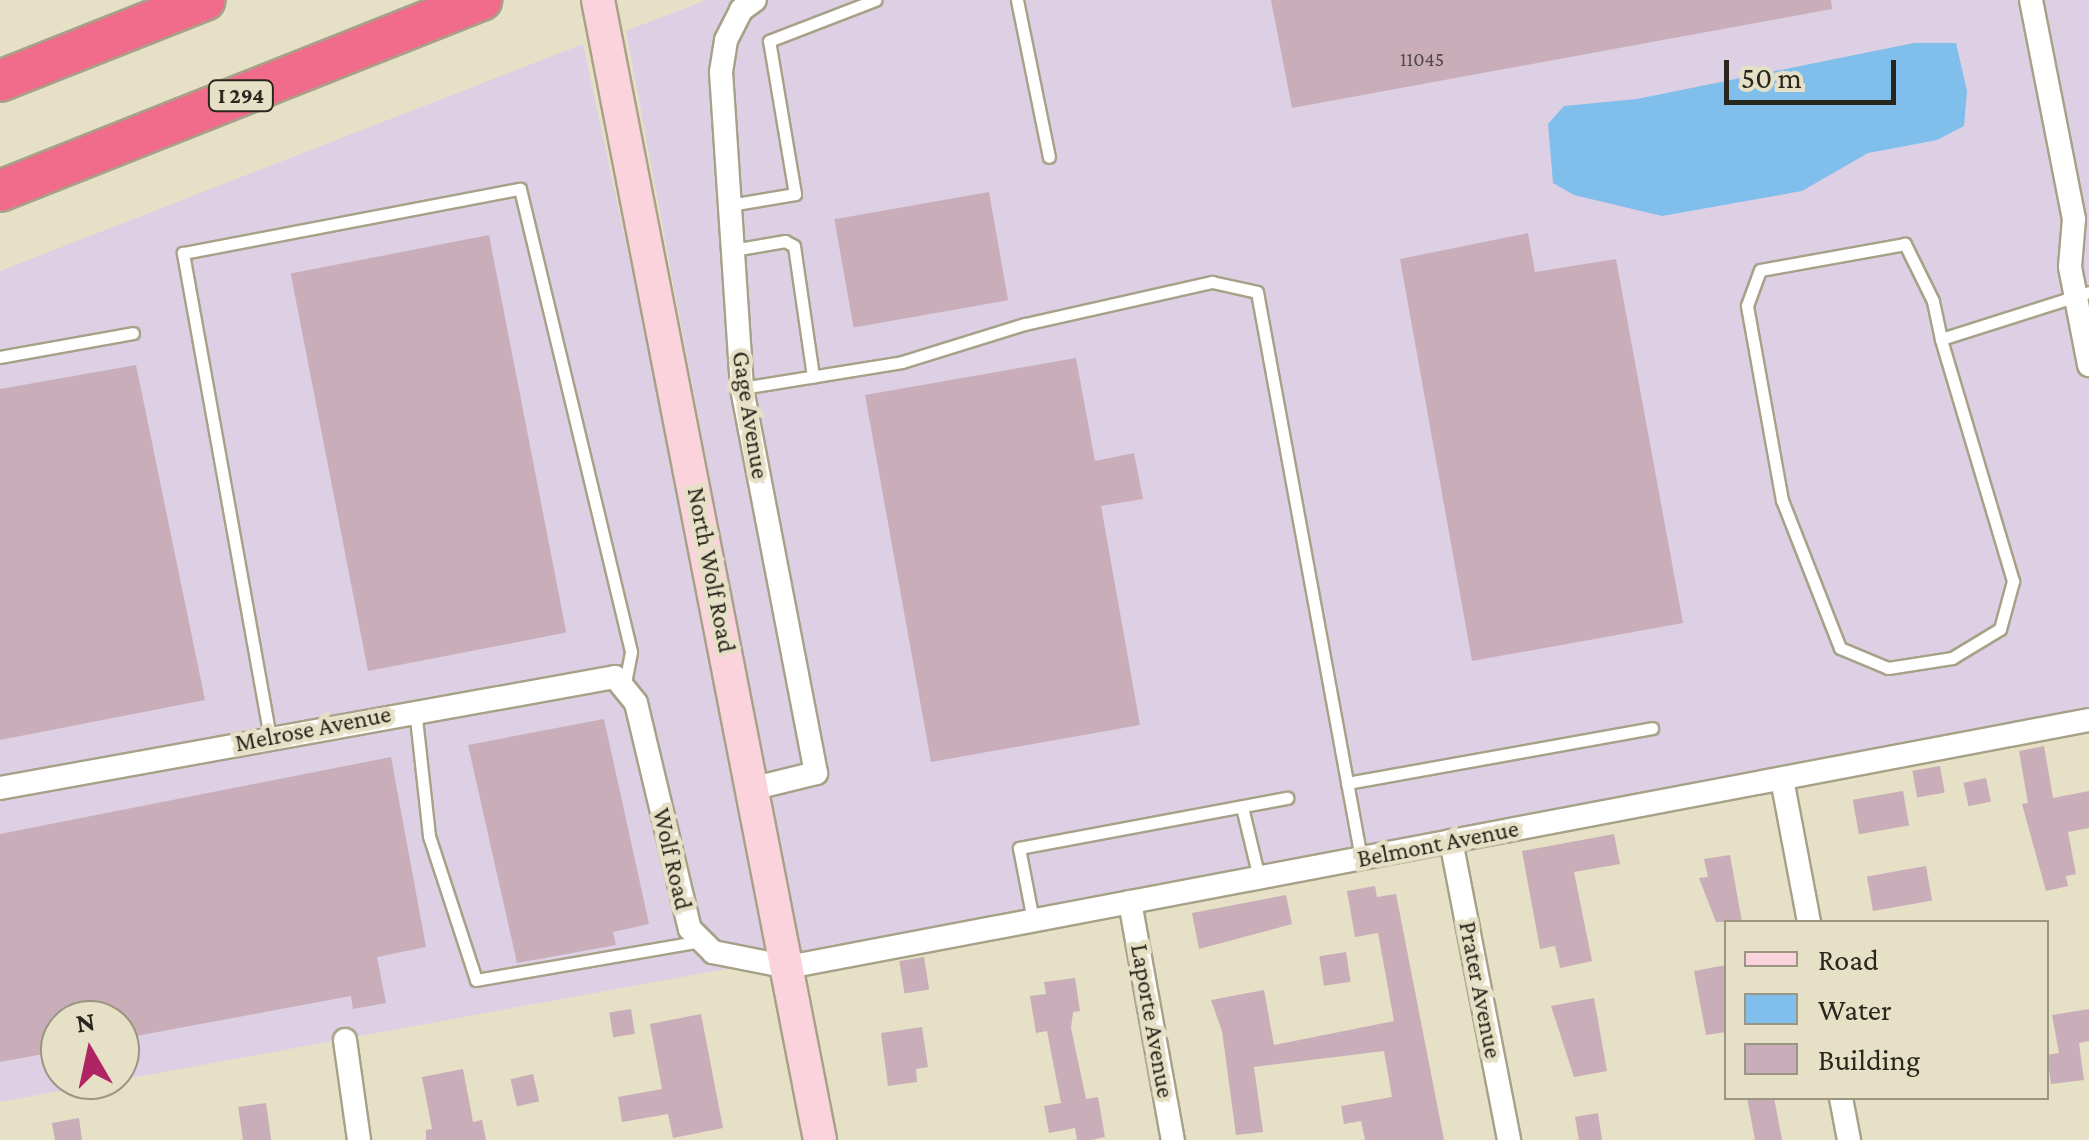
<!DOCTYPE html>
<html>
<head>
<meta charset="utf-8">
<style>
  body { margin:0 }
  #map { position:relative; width:2089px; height:1140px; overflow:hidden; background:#e6e0c6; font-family:"Crimson Pro",serif }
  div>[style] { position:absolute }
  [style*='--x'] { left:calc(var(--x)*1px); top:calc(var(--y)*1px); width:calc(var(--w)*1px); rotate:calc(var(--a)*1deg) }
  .industrial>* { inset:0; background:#ddd0e4 }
  .water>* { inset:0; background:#80beeb }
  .building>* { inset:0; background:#c9adb8; transform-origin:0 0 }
  .roads { filter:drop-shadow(2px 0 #a7a188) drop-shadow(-2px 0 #a7a188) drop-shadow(0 2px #a7a188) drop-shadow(0 -2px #a7a188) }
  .lane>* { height:11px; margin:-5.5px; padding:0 5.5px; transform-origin:5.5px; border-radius:5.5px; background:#fff }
  .street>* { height:22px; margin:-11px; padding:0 11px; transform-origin:11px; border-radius:11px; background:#fff }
  .secondary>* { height:32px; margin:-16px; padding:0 16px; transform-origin:16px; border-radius:16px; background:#fbd3dc }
  .highway>* { height:40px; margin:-20px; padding:0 20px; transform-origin:20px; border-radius:20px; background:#f16b8b }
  span { translate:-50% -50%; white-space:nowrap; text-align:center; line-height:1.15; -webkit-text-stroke:9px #e6e0c6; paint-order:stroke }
  .number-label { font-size:20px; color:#514844 }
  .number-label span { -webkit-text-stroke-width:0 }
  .shield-label span { padding:2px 8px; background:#e6e0c6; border:2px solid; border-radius:8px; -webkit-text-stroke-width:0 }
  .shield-label { font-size:22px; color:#29271d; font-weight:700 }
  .street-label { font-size:25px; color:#29271d }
  .legend { position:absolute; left:1724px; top:920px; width:325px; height:180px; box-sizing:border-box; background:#e6e0c6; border:2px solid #9a9682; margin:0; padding:12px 18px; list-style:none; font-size:30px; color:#29271d }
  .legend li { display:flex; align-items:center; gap:20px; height:50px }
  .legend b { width:50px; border:2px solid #9a9682 }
  .north { position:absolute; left:40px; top:1000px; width:100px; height:100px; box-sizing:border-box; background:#e6e0c6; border:2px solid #9a9682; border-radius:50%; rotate:351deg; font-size:28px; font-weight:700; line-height:40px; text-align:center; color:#29271d }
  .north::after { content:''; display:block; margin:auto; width:35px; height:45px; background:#af2463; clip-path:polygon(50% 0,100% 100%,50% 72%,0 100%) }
  .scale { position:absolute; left:1724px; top:60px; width:172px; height:45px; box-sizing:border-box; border:5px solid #29271d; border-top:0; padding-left:12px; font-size:30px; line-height:35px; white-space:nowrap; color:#29271d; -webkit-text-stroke:8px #e6e0c6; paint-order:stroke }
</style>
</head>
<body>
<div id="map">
  <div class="industrial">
    <div style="clip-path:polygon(706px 0,2089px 0,2089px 708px,799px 955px,626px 31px)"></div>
    <div style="clip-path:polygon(583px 44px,780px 959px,120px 1080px,120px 1020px,60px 1020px,60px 1080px,120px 1080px,0 1102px,0 271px)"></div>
  </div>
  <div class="water">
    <div style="clip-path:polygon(1914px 43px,1956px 43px,1967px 91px,1964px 126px,1937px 140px,1868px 153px,1802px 191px,1662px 216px,1574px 195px,1553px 183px,1548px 124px,1564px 106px,1637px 99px)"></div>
  </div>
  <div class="building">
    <div style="clip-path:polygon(1271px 0,1831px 0,1832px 9px,1292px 108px)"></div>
    <div style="left:989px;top:192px;width:110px;height:157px;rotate:80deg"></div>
    <div style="clip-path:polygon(1528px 233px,1535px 272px,1616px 259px,1683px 623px,1472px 661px,1400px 259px)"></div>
    <div style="left:489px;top:235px;width:405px;height:202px;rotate:79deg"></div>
    <div style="clip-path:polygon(1076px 358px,1095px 461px,1134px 453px,1143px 499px,1101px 506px,1140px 725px,931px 762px,865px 395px)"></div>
    <div style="clip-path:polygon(136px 365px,205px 700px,0 740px,0 389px)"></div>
    <div style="clip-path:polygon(604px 719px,649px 924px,613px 932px,616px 945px,517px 963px,468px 745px)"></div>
    <div style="clip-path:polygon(2044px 746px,2053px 798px,2089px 791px,2089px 828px,2068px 832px,2076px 874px,2066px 876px,2068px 886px,2046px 891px,2022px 804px,2028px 803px,2019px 751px)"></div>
    <div style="clip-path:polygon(391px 757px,426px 947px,377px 957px,386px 1003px,353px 1009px,351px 996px,120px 1039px,120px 1020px,60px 1020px,60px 1051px,0 1062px,0 834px)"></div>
    <div style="left:1940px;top:766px;width:27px;height:28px;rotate:80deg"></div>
    <div style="left:1986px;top:778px;width:24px;height:23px;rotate:78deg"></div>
    <div style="left:1903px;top:791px;width:35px;height:51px;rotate:80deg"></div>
    <div style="clip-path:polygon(1614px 834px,1620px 864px,1574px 872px,1592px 961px,1560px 968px,1555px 946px,1540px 949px,1522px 851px)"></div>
    <div style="clip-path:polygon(1730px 855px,1742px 922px,1716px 922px,1699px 878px,1708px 877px,1704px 859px)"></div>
    <div style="left:1926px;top:866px;width:35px;height:60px;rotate:80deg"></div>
    <div style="clip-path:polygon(1375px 886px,1377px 897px,1396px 894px,1444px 1140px,1365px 1140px,1361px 1121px,1344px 1124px,1341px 1106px,1392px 1097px,1384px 1051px,1254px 1067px,1263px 1132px,1236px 1135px,1222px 1031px,1211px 1000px,1264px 990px,1274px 1045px,1394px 1021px,1378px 933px,1355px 937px,1347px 891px)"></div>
    <div style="clip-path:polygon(1286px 895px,1292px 924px,1199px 949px,1192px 913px)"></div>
    <div style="left:1346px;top:952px;width:30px;height:27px;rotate:81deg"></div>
    <div style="left:924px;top:957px;width:33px;height:25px;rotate:81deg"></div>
    <div style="clip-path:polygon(1726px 965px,1726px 1032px,1706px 1035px,1694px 971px)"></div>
    <div style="clip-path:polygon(1075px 978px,1080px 1011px,1073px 1012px,1071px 1028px,1086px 1099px,1098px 1097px,1105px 1137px,1091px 1140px,1077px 1140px,1075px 1128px,1049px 1133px,1044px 1106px,1061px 1103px,1047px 1031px,1036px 1033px,1030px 996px,1046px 994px,1044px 982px)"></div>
    <div style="clip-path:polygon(1594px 998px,1607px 1071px,1574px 1077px,1551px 1006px)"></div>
    <div style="left:631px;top:1009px;width:25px;height:22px;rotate:81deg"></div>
    <div style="clip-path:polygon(2089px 1009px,2089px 1041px,2079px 1043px,2084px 1080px,2051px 1084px,2047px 1055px,2059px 1053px,2052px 1015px)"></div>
    <div style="clip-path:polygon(701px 1014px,723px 1128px,673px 1138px,668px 1114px,622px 1122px,618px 1097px,662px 1089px,650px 1024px)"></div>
    <div style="clip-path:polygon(922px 1027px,928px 1067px,916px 1069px,917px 1082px,888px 1086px,881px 1033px)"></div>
    <div style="clip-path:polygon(463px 1069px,473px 1122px,482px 1120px,486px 1140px,426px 1140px,426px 1130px,432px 1129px,422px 1077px)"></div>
    <div style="left:533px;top:1074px;width:28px;height:23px;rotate:77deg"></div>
    <div style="clip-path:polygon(1747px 1098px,1774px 1098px,1782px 1140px,1755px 1140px)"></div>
    <div style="left:266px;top:1103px;width:37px;height:28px;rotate:82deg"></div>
    <div style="clip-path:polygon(1598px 1113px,1602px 1140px,1579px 1140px,1575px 1117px)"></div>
    <div style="clip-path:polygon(79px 1118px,82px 1140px,55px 1140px,52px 1123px)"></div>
  </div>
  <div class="roads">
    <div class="lane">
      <div style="--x:1017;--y:0;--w:160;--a:78.5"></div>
      <div style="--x:730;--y:205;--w:66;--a:-9.6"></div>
      <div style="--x:795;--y:194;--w:155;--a:-99.6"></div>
      <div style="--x:769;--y:41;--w:114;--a:-21.1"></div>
      <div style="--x:733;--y:250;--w:53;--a:-9.8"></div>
      <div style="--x:785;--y:241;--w:10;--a:29"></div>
      <div style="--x:794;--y:246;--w:132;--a:81.7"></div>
      <div style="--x:1941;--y:339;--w:39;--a:-102"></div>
      <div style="--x:1933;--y:301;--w:64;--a:-116.2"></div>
      <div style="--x:1905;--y:244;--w:147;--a:169.8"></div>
      <div style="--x:1760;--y:270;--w:38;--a:110"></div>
      <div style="--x:1747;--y:306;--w:197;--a:79.8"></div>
      <div style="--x:1782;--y:500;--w:159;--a:68.6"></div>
      <div style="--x:1840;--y:648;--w:52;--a:22.6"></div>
      <div style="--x:1888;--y:668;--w:65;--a:-8.9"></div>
      <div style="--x:1952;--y:658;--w:56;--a:-31.1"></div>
      <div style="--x:2000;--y:629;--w:50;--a:-74.8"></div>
      <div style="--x:2013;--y:581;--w:252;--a:-106.6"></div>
      <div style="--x:1941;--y:339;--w:155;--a:-17.6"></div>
      <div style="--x:0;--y:357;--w:135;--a:-10.2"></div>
      <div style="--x:742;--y:388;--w:162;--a:-9.2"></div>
      <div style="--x:902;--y:362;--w:129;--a:-17.2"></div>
      <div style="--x:1025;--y:324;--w:192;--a:-12.7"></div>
      <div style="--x:1212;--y:282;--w:46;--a:12.5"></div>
      <div style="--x:1257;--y:292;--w:575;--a:79.59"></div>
      <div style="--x:415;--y:709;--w:128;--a:83.7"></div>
      <div style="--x:429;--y:836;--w:151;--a:71.9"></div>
      <div style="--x:476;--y:980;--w:224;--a:-9.8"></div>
      <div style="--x:270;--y:737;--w:492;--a:-100.2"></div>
      <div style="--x:183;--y:253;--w:343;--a:-10.8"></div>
      <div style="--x:520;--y:189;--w:476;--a:76.5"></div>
      <div style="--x:631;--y:652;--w:33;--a:101"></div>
      <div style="--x:1347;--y:783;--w:310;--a:-10.2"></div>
      <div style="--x:1242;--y:807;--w:73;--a:76.5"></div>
      <div style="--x:1033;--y:920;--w:73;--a:-101"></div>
      <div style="--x:1019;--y:848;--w:273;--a:-10.6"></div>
    </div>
    <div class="street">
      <div style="--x:2031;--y:0;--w:223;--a:78.9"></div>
      <div style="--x:2074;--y:219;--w:48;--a:94.8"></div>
      <div style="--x:2070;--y:267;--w:100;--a:79"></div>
      <div style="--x:1782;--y:779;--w:146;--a:79.3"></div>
      <div style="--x:0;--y:788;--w:625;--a:-10.23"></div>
      <div style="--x:615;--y:677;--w:33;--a:51"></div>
      <div style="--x:636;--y:703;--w:232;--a:76.6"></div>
      <div style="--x:690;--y:929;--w:33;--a:45"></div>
      <div style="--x:713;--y:952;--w:76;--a:11.3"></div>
      <div style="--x:788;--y:967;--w:1324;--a:-10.75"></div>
      <div style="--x:755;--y:788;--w:63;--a:-13.8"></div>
      <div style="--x:816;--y:773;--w:392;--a:-100.9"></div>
      <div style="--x:742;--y:388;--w:317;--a:-93.8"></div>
      <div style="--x:721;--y:72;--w:32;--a:-81"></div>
      <div style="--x:726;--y:40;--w:34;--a:-63"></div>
      <div style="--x:741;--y:10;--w:17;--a:-36"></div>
      <div style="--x:1451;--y:841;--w:305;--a:79"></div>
      <div style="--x:1130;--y:902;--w:242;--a:79.8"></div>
      <div style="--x:345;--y:1040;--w:101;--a:82"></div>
      <div style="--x:1841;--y:1098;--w:43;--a:79.2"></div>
    </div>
    <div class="secondary">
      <div style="--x:598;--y:0;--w:1161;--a:78.98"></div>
    </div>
    <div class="highway">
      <div style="--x:0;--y:81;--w:220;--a:-21.6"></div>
      <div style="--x:0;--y:191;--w:518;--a:-21.66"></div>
    </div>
  </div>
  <div class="number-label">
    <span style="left:1422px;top:59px">11045</span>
  </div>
  <div class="shield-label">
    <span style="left:241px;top:96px">I 294</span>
  </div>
  <div class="street-label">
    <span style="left:750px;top:415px;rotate:81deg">Gage Avenue</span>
    <span style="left:711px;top:570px;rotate:79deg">North Wolf Road</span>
    <span style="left:313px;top:729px;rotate:-11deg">Melrose Avenue</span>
    <span style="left:1438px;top:844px;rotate:-11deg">Belmont Avenue</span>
    <span style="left:672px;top:859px;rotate:77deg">Wolf Road</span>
    <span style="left:1480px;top:990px;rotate:79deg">Prater Avenue</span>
    <span style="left:1152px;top:1021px;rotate:80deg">Laporte Avenue</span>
  </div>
  <ul class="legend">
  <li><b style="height:12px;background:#fbd3dc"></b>Road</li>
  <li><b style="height:28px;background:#80beeb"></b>Water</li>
  <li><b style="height:28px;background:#c9adb8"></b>Building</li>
  </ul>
  <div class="north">N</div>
  <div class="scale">50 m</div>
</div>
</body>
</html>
